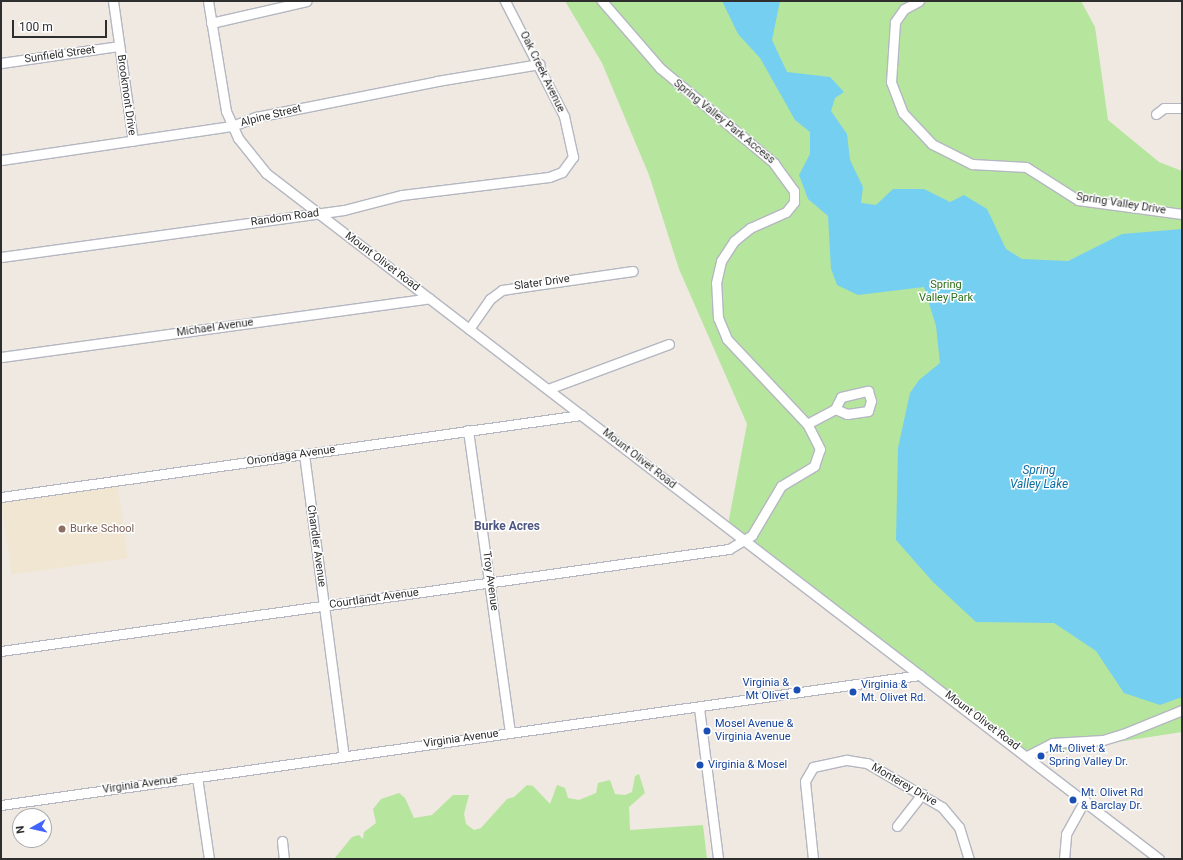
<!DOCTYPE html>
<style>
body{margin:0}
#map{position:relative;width:1183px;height:860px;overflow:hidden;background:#efe9e1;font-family:Roboto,sans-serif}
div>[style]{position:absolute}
.education>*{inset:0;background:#f0e6d1;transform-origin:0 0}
.green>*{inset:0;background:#b6e59e}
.water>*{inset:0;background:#75cff0}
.roads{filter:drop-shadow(1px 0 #b4b7c1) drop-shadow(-1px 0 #b4b7c1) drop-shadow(0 1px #b4b7c1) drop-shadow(0 -1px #b4b7c1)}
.minor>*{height:9px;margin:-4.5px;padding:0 4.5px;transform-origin:4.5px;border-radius:4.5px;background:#fff}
.dots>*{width:11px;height:11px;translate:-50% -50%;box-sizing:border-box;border:2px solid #fff;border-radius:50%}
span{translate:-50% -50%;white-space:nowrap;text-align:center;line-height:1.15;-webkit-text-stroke:3px #fff;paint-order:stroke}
.street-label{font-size:11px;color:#2e2e2e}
.park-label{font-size:11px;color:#2c6e1b}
.education-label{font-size:11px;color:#785e54}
.left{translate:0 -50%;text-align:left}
.transit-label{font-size:11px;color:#164399}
.right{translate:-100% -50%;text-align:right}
.water-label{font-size:12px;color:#0d6fa3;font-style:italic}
.neighbourhood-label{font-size:12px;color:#4d5680;font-weight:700}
.frame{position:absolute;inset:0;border:2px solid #2e2e2e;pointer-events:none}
.north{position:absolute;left:12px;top:808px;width:40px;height:40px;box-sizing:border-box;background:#fff;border:1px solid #ababab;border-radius:50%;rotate:262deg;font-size:11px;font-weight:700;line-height:16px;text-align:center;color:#2e2e2e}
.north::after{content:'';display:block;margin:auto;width:14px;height:18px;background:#4264fb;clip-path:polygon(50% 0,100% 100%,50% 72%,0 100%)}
.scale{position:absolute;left:12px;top:20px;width:95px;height:18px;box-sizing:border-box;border:2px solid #2e2e2e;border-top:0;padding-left:5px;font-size:12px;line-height:14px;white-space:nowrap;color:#2e2e2e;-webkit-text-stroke:3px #fff;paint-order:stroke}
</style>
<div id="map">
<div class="education">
<div style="left:117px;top:483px;width:76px;height:117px;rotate:82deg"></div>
</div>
<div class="green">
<div style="clip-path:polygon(565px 1px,1081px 1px,1095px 27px,1108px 120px,1159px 162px,1182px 171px,1182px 732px,1027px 756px,727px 530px,747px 424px,679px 269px,649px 175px,602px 63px)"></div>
<div style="clip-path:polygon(639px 774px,645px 793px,629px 807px,630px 830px,703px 825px,707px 859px,334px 859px,352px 837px,359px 835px,363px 839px,364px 832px,376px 823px,373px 809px,381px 799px,399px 793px,405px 798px,414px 818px,432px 815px,453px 795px,469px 795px,464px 814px,466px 824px,474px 830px,481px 828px,507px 799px,514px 797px,527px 785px,533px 786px,550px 804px,557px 785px,565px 788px,568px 798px,579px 800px,596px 793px,598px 783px,610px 780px,615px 794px,625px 795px,632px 792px,635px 776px)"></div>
</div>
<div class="water">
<div style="clip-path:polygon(722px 1px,780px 1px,772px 40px,787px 72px,830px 77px,844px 92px,835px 98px,831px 111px,847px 134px,850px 160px,863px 187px,861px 203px,876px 205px,893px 189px,924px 189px,950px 202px,964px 195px,987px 209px,1006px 249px,1022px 259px,1068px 261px,1122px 234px,1182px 229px,1182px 697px,1160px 705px,1124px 693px,1096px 651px,1054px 623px,976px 622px,933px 582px,896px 540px,898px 448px,910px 393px,919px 380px,940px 363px,936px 326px,924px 287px,858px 295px,837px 285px,831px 269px,828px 216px,808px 199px,799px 175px,810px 154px,810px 132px,795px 120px,760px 58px,738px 34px)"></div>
</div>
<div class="roads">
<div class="minor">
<div style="left:113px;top:1px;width:141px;rotate:81.9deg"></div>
<div style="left:208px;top:1px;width:111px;rotate:80.7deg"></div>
<div style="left:226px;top:111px;width:30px;rotate:66deg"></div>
<div style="left:238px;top:138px;width:45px;rotate:51.3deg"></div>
<div style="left:266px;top:173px;width:1126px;rotate:37.53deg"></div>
<div style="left:919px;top:1px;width:17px;rotate:152deg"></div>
<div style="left:904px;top:9px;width:16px;rotate:125deg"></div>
<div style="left:895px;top:22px;width:60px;rotate:93.8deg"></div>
<div style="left:891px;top:82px;width:33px;rotate:69deg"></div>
<div style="left:903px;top:113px;width:42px;rotate:46.9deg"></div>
<div style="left:932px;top:144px;width:45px;rotate:26.6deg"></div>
<div style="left:972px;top:164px;width:54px;rotate:3.2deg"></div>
<div style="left:1026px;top:167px;width:62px;rotate:32.4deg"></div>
<div style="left:1078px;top:200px;width:105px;rotate:7.7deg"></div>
<div style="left:211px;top:23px;width:98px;rotate:-12.9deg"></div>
<div style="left:1px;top:63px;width:119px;rotate:-8.2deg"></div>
<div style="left:1156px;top:114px;width:10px;rotate:-37deg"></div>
<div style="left:1164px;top:108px;width:18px"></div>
<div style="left:1px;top:160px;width:233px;rotate:-8.4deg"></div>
<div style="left:232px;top:126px;width:26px;rotate:-21deg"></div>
<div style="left:256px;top:117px;width:185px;rotate:-11.2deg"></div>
<div style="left:437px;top:81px;width:104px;rotate:-9.4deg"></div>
<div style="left:1px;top:257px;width:346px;rotate:-7.8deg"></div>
<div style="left:344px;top:210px;width:60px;rotate:-14.5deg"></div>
<div style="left:402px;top:195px;width:148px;rotate:-7deg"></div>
<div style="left:549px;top:177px;width:14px;rotate:-21deg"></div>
<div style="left:562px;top:172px;width:19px;rotate:-54deg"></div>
<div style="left:573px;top:157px;width:42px;rotate:-102.4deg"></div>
<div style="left:564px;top:116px;width:129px;rotate:-117.2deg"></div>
<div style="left:469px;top:329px;width:37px;rotate:-55deg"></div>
<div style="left:490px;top:299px;width:15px;rotate:-37deg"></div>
<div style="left:502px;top:290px;width:132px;rotate:-8.3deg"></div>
<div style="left:1px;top:357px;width:432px;rotate:-7.8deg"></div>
<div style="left:548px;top:389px;width:129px;rotate:-20.4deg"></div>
<div style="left:807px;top:424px;width:32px;rotate:-28deg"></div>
<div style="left:835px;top:409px;width:13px;rotate:-63deg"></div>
<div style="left:841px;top:397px;width:28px;rotate:-13deg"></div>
<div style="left:868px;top:391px;width:10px;rotate:73deg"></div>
<div style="left:871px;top:401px;width:10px;rotate:107deg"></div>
<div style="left:868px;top:411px;width:21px;rotate:172deg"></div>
<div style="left:847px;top:414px;width:13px;rotate:-157deg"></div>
<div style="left:468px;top:430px;width:305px;rotate:82.1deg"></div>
<div style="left:304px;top:454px;width:305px;rotate:82.5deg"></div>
<div style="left:1px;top:497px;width:586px;rotate:-8.05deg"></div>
<div style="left:1px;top:651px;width:735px;rotate:-7.98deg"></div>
<div style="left:729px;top:549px;width:27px;rotate:-31deg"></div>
<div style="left:752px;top:535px;width:57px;rotate:-59.4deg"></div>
<div style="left:781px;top:486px;width:39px;rotate:-31deg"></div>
<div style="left:814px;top:466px;width:18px;rotate:-71deg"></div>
<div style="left:820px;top:449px;width:28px;rotate:-117deg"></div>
<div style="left:807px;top:424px;width:117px;rotate:-133.3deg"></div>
<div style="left:727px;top:339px;width:23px;rotate:-113deg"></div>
<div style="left:718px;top:318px;width:35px;rotate:-93deg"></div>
<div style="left:716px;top:283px;width:23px;rotate:-77deg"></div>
<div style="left:721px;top:261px;width:24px;rotate:-57deg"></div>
<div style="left:734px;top:241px;width:21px;rotate:-39deg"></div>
<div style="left:750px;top:228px;width:39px;rotate:-24deg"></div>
<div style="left:786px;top:212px;width:13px;rotate:-51deg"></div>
<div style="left:794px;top:202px;width:11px;rotate:-90deg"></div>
<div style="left:794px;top:191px;width:34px;rotate:-126deg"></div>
<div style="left:774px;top:163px;width:148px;rotate:-140.2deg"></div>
<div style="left:660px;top:68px;width:89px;rotate:-130.9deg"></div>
<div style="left:699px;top:708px;width:152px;rotate:82.8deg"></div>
<div style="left:1027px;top:756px;width:28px;rotate:-27deg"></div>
<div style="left:1052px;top:743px;width:51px;rotate:-3.4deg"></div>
<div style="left:1103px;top:740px;width:21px;rotate:-17deg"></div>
<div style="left:1123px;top:734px;width:64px;rotate:-22.1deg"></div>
<div style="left:197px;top:777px;width:83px;rotate:81.7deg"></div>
<div style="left:1px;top:805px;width:928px;rotate:-8.05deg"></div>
<div style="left:897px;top:826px;width:41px;rotate:-52deg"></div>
<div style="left:282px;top:841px;width:18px;rotate:84deg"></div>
<div style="left:813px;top:859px;width:78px;rotate:-95.9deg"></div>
<div style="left:805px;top:781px;width:16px;rotate:-60deg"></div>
<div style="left:813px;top:767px;width:35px;rotate:-12deg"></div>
<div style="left:847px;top:760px;width:20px;rotate:9deg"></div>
<div style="left:867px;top:763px;width:87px;rotate:30.4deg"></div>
<div style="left:942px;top:807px;width:26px;rotate:50deg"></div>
<div style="left:959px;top:827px;width:34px;rotate:73deg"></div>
<div style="left:1064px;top:859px;width:25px;rotate:-85deg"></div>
<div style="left:1066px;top:834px;width:39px;rotate:-61deg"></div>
</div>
</div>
<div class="dots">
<div style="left:62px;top:529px;background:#8d6e63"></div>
<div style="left:797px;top:690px;background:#1a4fb4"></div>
<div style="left:853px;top:692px;background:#1a4fb4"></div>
<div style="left:707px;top:731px;background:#1a4fb4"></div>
<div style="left:1041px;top:756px;background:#1a4fb4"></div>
<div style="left:700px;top:765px;background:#1a4fb4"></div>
<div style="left:1073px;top:800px;background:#1a4fb4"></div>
</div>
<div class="street-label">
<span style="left:60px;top:55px;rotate:-8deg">Sunfield Street</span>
<span style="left:542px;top:72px;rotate:64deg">Oak Creek Avenue</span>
<span style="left:126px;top:95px;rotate:82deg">Brookmont Drive</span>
<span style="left:271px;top:116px;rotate:-14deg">Alpine Street</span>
<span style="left:724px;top:122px;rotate:39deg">Spring Valley Park Access</span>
<span style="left:1121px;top:204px;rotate:9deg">Spring Valley Drive</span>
<span style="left:285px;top:218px;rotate:-8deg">Random Road</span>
<span style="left:382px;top:262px;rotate:37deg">Mount Olivet Road</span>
<span style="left:542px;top:283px;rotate:-8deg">Slater Drive</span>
<span style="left:215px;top:328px;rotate:-8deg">Michael Avenue</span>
<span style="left:291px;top:456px;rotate:-8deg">Onondaga Avenue</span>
<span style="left:639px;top:459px;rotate:38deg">Mount Olivet Road</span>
<span style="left:316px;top:546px;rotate:82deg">Chandler Avenue</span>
<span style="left:490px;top:581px;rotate:82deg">Troy Avenue</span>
<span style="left:374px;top:599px;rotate:-8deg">Courtlandt Avenue</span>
<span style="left:982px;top:721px;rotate:37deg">Mount Olivet Road</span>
<span style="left:461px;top:739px;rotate:-8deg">Virginia Avenue</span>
<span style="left:140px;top:785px;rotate:-8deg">Virginia Avenue</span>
<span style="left:904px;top:785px;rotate:30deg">Monterey Drive</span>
</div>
<div class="park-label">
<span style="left:946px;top:292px">Spring<br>Valley Park</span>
</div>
<div class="education-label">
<span class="left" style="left:70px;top:529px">Burke School</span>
</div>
<div class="transit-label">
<span class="right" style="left:789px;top:690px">Virginia &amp;<br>Mt Olivet</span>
<span class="left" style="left:861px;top:692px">Virginia &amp;<br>Mt. Olivet Rd.</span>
<span class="left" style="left:715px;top:731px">Mosel Avenue &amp;<br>Virginia Avenue</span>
<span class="left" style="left:1049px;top:756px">Mt. Olivet &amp;<br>Spring Valley Dr.</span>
<span class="left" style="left:708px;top:765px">Virginia &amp; Mosel</span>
<span class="left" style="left:1081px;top:800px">Mt. Olivet Rd<br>&amp; Barclay Dr.</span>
</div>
<div class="water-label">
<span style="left:1039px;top:478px">Spring<br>Valley Lake</span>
</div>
<div class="neighbourhood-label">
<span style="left:507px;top:527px">Burke Acres</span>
</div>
<div class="frame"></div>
<div class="north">N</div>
<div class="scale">100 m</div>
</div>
